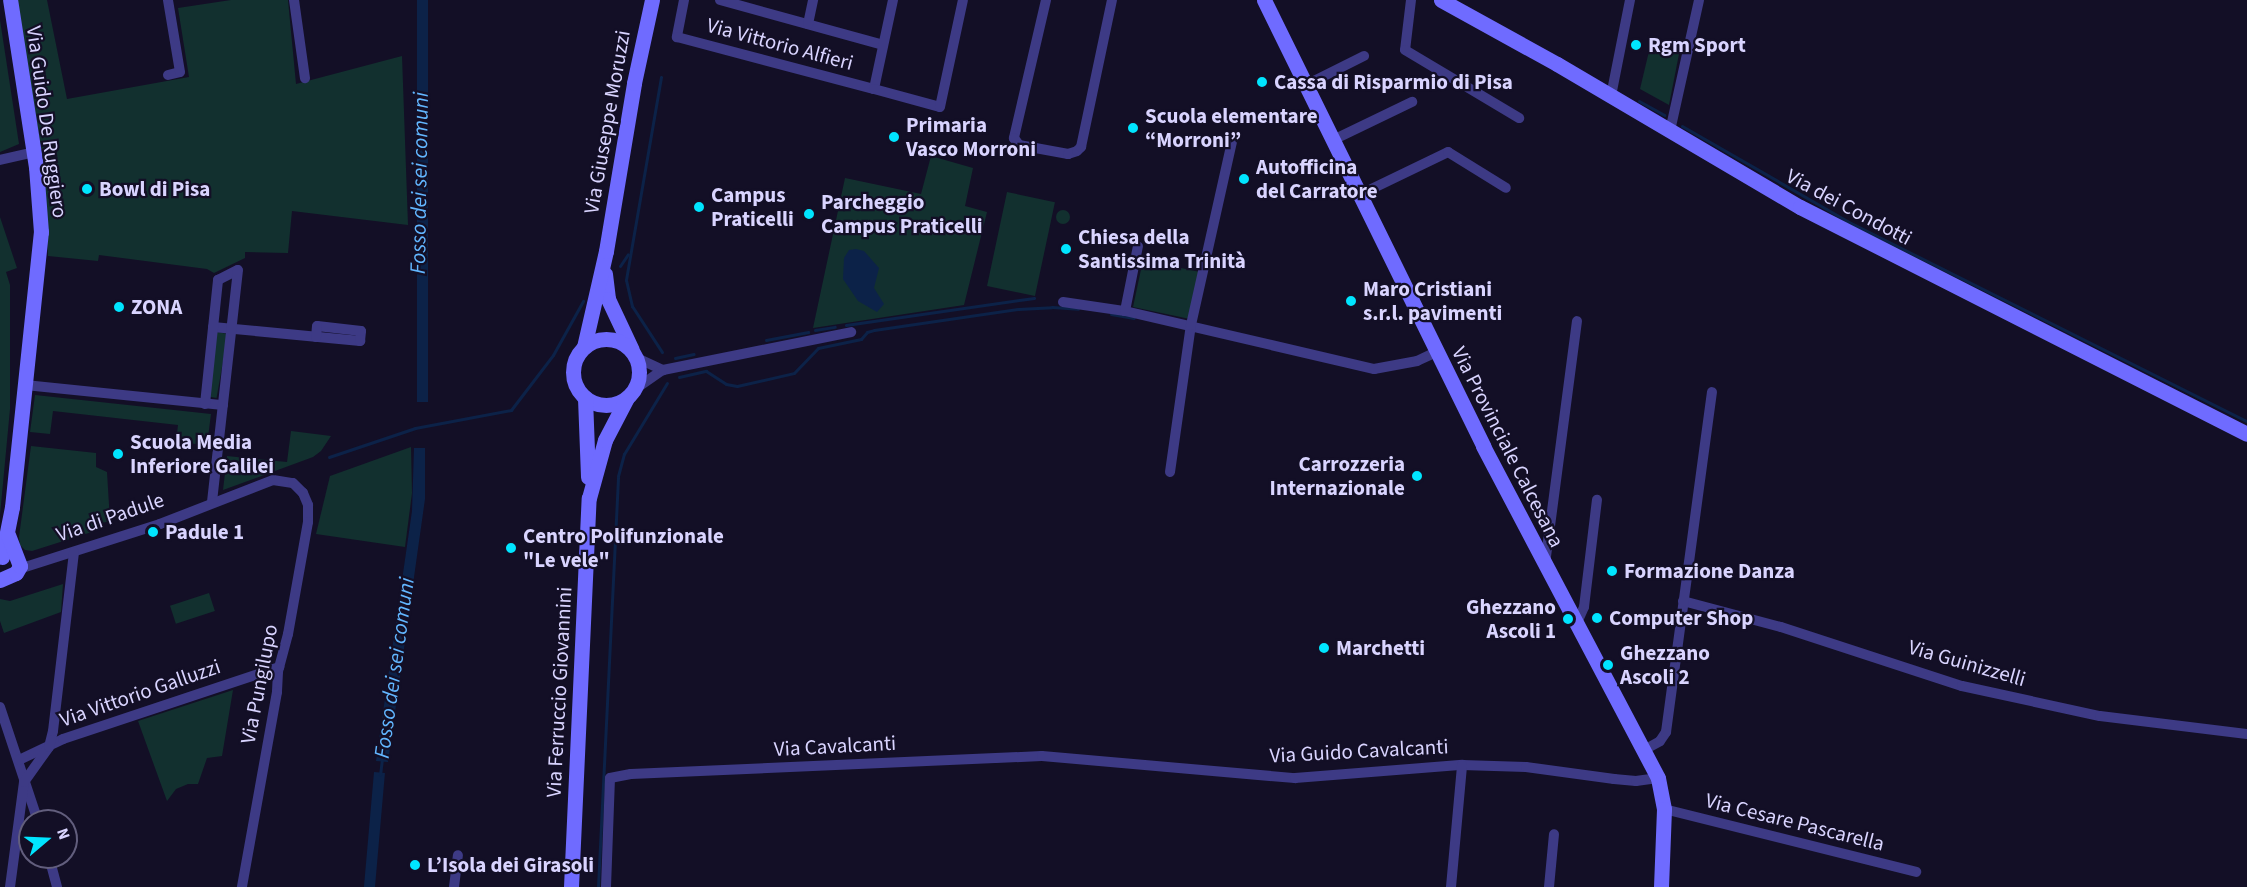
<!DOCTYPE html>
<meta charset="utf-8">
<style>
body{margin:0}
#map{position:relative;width:2247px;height:887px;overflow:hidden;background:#130f26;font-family:"Source Sans 3",sans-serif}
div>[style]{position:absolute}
.green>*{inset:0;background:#12302f;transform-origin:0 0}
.round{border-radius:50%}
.water>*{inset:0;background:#0c2248;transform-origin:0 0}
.stream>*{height:3px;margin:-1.5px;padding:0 1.5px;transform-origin:1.5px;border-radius:1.5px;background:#0c2248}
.street>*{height:10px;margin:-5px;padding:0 5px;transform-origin:5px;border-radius:5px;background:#3d3a85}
.secondary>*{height:15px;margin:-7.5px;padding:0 7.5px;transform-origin:7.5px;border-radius:7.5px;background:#6f6bff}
.secondary>.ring{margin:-7.5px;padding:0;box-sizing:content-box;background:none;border:15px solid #6f6bff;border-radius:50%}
.dots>*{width:16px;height:16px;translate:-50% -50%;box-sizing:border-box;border:3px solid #130f26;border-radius:50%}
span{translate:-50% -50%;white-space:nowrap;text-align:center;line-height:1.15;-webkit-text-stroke:4.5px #130f26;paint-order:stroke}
.street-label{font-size:21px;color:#d9d4ff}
.poi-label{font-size:21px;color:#d9d4ff;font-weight:700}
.left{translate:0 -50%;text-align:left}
.right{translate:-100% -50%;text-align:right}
.water-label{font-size:22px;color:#62b6ff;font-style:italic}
.north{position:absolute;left:18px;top:809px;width:60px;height:60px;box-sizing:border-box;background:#130f26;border:2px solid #625e7d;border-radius:50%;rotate:71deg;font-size:16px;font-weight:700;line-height:24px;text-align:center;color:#d9d4ff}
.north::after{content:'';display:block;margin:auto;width:21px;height:27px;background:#00e5ff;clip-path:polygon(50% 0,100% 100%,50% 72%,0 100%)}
</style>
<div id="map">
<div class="green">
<div style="clip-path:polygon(17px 0,47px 0,67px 99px,189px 77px,178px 8px,231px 0,288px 0,296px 84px,402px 56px,408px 225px,292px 211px,288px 253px,245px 252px,245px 258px,214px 273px,207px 269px,99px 255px,98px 261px,48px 256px,44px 166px)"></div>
<div style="clip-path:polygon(0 20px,19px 144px,0 152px)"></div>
<div style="clip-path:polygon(1650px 47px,1679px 54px,1669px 105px,1640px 89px)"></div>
<div style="clip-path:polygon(931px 156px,973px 168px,965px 206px,987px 212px,964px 305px,813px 328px,845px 178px,921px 194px)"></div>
<div style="left:1007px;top:192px;width:49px;height:96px;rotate:12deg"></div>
<div class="round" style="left:1056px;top:210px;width:14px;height:14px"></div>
<div style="clip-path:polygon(0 217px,17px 268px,6px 272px,10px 285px,10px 409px,0 515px)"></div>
<div style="left:1143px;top:260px;width:57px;height:48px;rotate:12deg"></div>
<div style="left:217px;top:332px;width:11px;height:65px;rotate:10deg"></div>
<div style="clip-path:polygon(35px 395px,211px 414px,207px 445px,176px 442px,178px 425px,53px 411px,50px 434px,30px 432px)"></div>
<div style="clip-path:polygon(291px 431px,331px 436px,321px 451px,313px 457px,223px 490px,227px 456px,287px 462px)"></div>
<div style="clip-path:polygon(31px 446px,96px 453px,96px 467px,107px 472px,110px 521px,102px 523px,95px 531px,32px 551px,25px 550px,20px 545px,19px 537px)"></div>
<div style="clip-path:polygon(411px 447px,412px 493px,405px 547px,316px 534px,330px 476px)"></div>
<div style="clip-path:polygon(63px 584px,61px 612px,4px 633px,0 621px,0 599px,10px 601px)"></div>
<div style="left:209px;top:593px;width:19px;height:41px;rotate:72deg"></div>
<div style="clip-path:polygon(233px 690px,222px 756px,207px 758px,198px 784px,188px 784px,176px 789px,167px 801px,138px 721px)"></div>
</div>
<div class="water">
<div style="left:417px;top:0;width:11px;height:402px"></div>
<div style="clip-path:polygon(856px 249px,864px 251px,879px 268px,874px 288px,884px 304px,877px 312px,858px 301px,843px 279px,844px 258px,849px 250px)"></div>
<div style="clip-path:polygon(414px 448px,425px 448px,425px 499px,388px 762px,376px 761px,412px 511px)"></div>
<div style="left:374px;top:772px;width:11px;height:116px;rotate:5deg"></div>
</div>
<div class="stream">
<div style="left:661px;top:77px;width:206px;rotate:99.8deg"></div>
<div style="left:626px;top:280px;width:27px;rotate:77deg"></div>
<div style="left:632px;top:306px;width:55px;rotate:56.9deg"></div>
<div style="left:1639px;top:101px;width:29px;rotate:29deg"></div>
<div style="left:1682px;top:126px;width:190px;rotate:29.9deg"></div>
<div style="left:1847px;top:221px;width:447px;rotate:26.6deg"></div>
<div style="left:620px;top:266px;width:14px;rotate:-56deg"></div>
<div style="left:1111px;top:314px;width:23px;rotate:10deg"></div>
<div style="left:846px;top:325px;width:190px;rotate:-8.2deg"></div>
<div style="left:815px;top:330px;width:20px;rotate:-9deg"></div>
<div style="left:766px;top:340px;width:43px;rotate:-10.8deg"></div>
<div style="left:675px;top:358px;width:19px;rotate:-12deg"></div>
<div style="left:679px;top:377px;width:28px;rotate:-13deg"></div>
<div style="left:706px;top:371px;width:24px;rotate:33deg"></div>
<div style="left:726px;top:384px;width:11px;rotate:10deg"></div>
<div style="left:737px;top:386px;width:58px;rotate:-12.8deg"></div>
<div style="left:794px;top:373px;width:35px;rotate:-46deg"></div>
<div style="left:818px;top:348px;width:44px;rotate:-11.8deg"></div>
<div style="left:861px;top:339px;width:9px;rotate:-49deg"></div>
<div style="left:867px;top:332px;width:7px;rotate:-16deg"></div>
<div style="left:874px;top:330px;width:146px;rotate:-8.3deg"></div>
<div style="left:1018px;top:309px;width:34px;rotate:-3deg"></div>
<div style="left:1052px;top:307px;width:26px;rotate:4deg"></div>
<div style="left:329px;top:457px;width:91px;rotate:-18.6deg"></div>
<div style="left:415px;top:428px;width:98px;rotate:-10.6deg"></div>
<div style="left:511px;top:410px;width:69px;rotate:-52.6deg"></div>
<div style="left:553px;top:355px;width:62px;rotate:-60.9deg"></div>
<div style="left:380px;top:775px;width:17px;rotate:-83deg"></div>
<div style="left:598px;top:887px;width:411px;rotate:-87.2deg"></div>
<div style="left:618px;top:476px;width:23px;rotate:-75deg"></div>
<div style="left:624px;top:454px;width:83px;rotate:-58.8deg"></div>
</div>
<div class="street">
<div style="left:294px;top:0;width:79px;rotate:82deg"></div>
<div style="left:684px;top:0;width:38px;rotate:101deg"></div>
<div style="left:677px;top:37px;width:204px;rotate:14.8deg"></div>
<div style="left:720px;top:0;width:169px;rotate:15.4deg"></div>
<div style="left:893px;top:0;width:91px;rotate:102.1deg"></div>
<div style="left:874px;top:89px;width:68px;rotate:15.3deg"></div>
<div style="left:940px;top:107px;width:109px;rotate:-77.9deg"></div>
<div style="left:1046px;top:0;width:142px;rotate:103.1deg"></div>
<div style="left:1014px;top:138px;width:9px;rotate:54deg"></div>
<div style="left:1019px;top:145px;width:50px;rotate:10.4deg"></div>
<div style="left:1068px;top:154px;width:9px;rotate:-18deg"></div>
<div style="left:1077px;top:151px;width:6px;rotate:-45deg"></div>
<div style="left:1081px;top:147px;width:150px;rotate:-78.1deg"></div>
<div style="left:1411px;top:0;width:50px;rotate:96.8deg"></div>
<div style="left:1405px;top:50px;width:133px;rotate:30.8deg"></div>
<div style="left:808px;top:24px;width:25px;rotate:-78deg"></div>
<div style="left:168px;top:75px;width:12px;rotate:-14deg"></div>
<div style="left:180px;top:72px;width:73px;rotate:-99.5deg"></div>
<div style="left:1306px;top:85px;width:65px;rotate:-26.6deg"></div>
<div style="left:1611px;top:96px;width:98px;rotate:-78.8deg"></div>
<div style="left:1670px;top:131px;width:134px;rotate:-77.5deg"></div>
<div style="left:1333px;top:140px;width:88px;rotate:-25.7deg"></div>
<div style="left:0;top:160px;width:35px;rotate:-13deg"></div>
<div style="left:1359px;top:195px;width:99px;rotate:-25.8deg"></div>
<div style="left:1448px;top:152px;width:68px;rotate:31.8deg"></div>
<div style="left:1063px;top:302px;width:63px;rotate:8.3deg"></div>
<div style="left:1125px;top:311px;width:256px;rotate:13.1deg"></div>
<div style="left:1374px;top:369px;width:44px;rotate:-10.5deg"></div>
<div style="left:1417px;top:361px;width:21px;rotate:-25deg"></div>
<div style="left:1125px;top:311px;width:66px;rotate:-78.7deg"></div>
<div style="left:213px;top:327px;width:148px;rotate:5.4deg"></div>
<div style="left:360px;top:341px;width:10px;rotate:-84deg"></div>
<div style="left:361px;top:331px;width:44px;rotate:-173.5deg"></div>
<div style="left:317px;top:326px;width:11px;rotate:95deg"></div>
<div style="left:637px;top:358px;width:29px;rotate:25deg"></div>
<div style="left:25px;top:385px;width:199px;rotate:5.8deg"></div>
<div style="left:634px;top:390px;width:35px;rotate:-35deg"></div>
<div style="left:663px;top:370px;width:192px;rotate:-11.4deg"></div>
<div style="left:205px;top:404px;width:125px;rotate:-84deg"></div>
<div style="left:218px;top:280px;width:22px;rotate:-27deg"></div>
<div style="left:238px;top:270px;width:233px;rotate:96.4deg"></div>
<div style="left:1170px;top:472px;width:148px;rotate:-81.9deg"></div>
<div style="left:1191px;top:325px;width:189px;rotate:-77.4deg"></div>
<div style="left:1545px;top:564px;width:245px;rotate:-82.5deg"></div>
<div style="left:19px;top:569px;width:148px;rotate:-17.7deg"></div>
<div style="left:160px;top:524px;width:121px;rotate:-21.3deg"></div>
<div style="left:273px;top:480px;width:20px;rotate:9deg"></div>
<div style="left:293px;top:483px;width:14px;rotate:45deg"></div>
<div style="left:303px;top:493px;width:13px;rotate:67deg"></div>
<div style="left:308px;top:505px;width:17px;rotate:90deg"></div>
<div style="left:308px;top:522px;width:114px;rotate:100.1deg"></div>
<div style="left:288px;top:634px;width:39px;rotate:105deg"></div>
<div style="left:278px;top:672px;width:20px;rotate:93deg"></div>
<div style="left:277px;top:692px;width:198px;rotate:100.2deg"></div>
<div style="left:1683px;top:601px;width:101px;rotate:14.9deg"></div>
<div style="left:1781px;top:627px;width:190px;rotate:18.1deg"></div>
<div style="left:1962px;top:686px;width:141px;rotate:12.3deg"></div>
<div style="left:2100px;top:716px;width:148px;rotate:7deg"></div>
<div style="left:1576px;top:625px;width:20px;rotate:-66deg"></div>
<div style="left:1584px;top:607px;width:108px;rotate:-83.1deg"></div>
<div style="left:0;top:707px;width:120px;rotate:71.6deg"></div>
<div style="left:1644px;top:750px;width:18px;rotate:-29deg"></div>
<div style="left:1660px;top:741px;width:11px;rotate:-56deg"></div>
<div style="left:1666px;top:732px;width:343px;rotate:-82.3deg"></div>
<div style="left:19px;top:760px;width:49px;rotate:-25.5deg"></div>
<div style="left:63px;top:739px;width:228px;rotate:-18.4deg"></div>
<div style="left:1664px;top:809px;width:260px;rotate:14deg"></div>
<div style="left:49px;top:857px;width:31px;rotate:75deg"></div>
<div style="left:10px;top:887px;width:106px;rotate:-82.4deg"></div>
<div style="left:24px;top:782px;width:43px;rotate:-54.5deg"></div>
<div style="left:49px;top:747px;width:16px;rotate:-76deg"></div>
<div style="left:53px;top:731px;width:180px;rotate:-83.3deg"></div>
<div style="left:454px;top:887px;width:32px;rotate:-83deg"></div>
<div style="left:606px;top:887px;width:109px;rotate:-87.9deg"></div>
<div style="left:610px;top:778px;width:21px;rotate:-11deg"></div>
<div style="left:631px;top:774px;width:411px;rotate:-2.5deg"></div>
<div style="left:1042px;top:756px;width:254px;rotate:5deg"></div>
<div style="left:1295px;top:778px;width:168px;rotate:-4.5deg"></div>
<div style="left:1462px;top:765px;width:64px;rotate:1.8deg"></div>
<div style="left:1526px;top:767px;width:89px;rotate:7.8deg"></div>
<div style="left:1614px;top:779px;width:22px;rotate:5deg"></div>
<div style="left:1636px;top:781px;width:22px;rotate:-8deg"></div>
<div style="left:1451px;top:887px;width:122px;rotate:-84.8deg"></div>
<div style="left:1549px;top:887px;width:53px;rotate:-84.6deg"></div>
</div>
<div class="secondary">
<div style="left:1264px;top:0;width:497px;rotate:63.8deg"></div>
<div style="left:1483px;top:446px;width:375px;rotate:62.2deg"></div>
<div style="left:1658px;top:778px;width:32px;rotate:79deg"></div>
<div style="left:1664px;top:809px;width:78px;rotate:92.2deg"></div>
<div style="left:1441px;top:0;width:132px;rotate:28.9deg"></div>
<div style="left:1557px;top:64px;width:282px;rotate:30.5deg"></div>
<div style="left:1800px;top:207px;width:501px;rotate:26.92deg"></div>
<div style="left:605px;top:274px;width:25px;rotate:83deg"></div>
<div style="left:608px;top:299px;width:56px;rotate:64.8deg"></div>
<div class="ring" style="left:573px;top:339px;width:51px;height:51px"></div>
<div style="left:584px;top:347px;width:98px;rotate:-77.1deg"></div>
<div style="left:606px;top:251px;width:170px;rotate:-80.5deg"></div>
<div style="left:634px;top:83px;width:85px;rotate:-77.8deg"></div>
<div style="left:585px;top:398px;width:79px;rotate:87.8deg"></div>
<div style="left:2px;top:557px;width:51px;rotate:-78.7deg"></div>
<div style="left:12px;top:507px;width:277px;rotate:-84deg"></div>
<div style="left:41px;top:232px;width:65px;rotate:-94.4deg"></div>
<div style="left:36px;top:167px;width:169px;rotate:-98.8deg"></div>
<div style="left:0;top:580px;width:17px;rotate:-24deg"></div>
<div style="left:16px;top:573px;width:8px;rotate:-60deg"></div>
<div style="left:20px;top:566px;width:33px;rotate:-111deg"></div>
<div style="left:571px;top:887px;width:389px;rotate:-87.4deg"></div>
<div style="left:589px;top:498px;width:60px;rotate:-74.6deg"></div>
<div style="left:605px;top:440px;width:47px;rotate:-62.4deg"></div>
</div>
<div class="dots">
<div style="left:1636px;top:45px;background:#00e5ff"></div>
<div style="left:1262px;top:82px;background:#00e5ff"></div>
<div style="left:1133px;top:128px;background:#00e5ff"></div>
<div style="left:894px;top:137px;background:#00e5ff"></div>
<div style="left:1244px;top:179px;background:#00e5ff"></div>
<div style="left:87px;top:189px;background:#00e5ff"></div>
<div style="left:699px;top:207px;background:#00e5ff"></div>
<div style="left:809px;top:214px;background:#00e5ff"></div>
<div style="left:1066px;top:249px;background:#00e5ff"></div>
<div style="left:1351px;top:301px;background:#00e5ff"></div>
<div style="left:119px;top:307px;background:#00e5ff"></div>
<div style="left:118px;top:454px;background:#00e5ff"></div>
<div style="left:1417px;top:476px;background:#00e5ff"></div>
<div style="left:153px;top:532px;background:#00e5ff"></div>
<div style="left:511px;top:548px;background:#00e5ff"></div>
<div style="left:1612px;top:571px;background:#00e5ff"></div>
<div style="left:1597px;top:618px;background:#00e5ff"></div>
<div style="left:1568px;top:619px;background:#00e5ff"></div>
<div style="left:1324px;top:648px;background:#00e5ff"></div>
<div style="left:1608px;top:665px;background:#00e5ff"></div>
<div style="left:415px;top:865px;background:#00e5ff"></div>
</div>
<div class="street-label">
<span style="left:780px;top:44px;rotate:15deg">Via Vittorio Alfieri</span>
<span style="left:47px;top:122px;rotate:82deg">Via Guido De Ruggiero</span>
<span style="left:607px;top:122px;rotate:-80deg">Via Giuseppe Moruzzi</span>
<span style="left:1849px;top:207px;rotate:28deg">Via dei Condotti</span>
<span style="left:1508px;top:447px;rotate:63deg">Via Provinciale Calcesana</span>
<span style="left:110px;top:517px;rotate:-19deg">Via di Padule</span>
<span style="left:1967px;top:663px;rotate:16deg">Via Guinizzelli</span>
<span style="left:259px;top:684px;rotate:-79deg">Via Pungilupo</span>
<span style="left:559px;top:692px;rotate:-87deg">Via Ferruccio Giovannini</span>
<span style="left:140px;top:693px;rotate:-19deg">Via Vittorio Galluzzi</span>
<span style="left:835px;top:746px;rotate:-3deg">Via Cavalcanti</span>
<span style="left:1359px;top:751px;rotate:-3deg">Via Guido Cavalcanti</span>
<span style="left:1795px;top:822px;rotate:14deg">Via Cesare Pascarella</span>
</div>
<div class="poi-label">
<span class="left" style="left:1648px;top:45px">Rgm Sport</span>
<span class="left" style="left:1274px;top:82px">Cassa di Risparmio di Pisa</span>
<span class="left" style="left:1145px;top:128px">Scuola elementare<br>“Morroni”</span>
<span class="left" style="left:906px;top:137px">Primaria<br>Vasco Morroni</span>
<span class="left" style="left:1256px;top:179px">Autofficina<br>del Carratore</span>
<span class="left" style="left:99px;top:189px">Bowl di Pisa</span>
<span class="left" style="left:711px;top:207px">Campus<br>Praticelli</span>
<span class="left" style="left:821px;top:214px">Parcheggio<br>Campus Praticelli</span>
<span class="left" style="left:1078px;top:249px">Chiesa della<br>Santissima Trinità</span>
<span class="left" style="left:1363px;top:301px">Maro Cristiani<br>s.r.l. pavimenti</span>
<span class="left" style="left:131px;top:307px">ZONA</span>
<span class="left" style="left:130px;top:454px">Scuola Media<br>Inferiore Galilei</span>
<span class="right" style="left:1405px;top:476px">Carrozzeria<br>Internazionale</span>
<span class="left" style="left:165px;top:532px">Padule 1</span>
<span class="left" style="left:523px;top:548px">Centro Polifunzionale<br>"Le vele"</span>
<span class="left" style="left:1624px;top:571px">Formazione Danza</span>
<span class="right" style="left:1556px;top:619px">Ghezzano<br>Ascoli 1</span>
<span class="left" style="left:1609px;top:618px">Computer Shop</span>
<span class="left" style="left:1336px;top:648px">Marchetti</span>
<span class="left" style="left:1620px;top:665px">Ghezzano<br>Ascoli 2</span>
<span class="left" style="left:427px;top:865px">L’Isola dei Girasoli</span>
</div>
<div class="water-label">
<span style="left:420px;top:183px;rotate:-89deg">Fosso dei sei comuni</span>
<span style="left:395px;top:668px;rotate:-82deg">Fosso dei sei comuni</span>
</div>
<div class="north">N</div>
</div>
